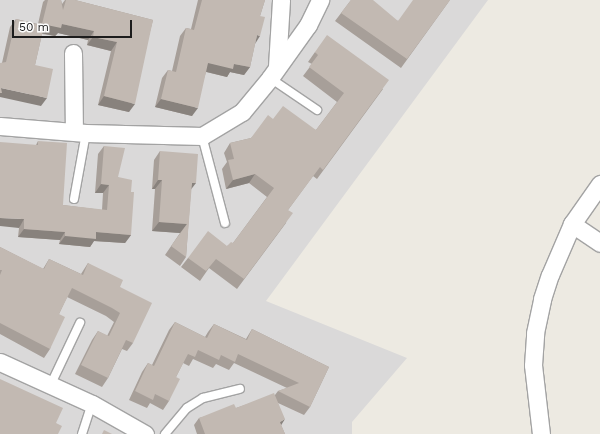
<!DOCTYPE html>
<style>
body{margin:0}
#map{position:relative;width:600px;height:434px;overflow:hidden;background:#edeae2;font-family:"Work Sans",sans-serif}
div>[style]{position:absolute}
.residential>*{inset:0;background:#dad9d9}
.roads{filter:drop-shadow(1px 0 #a3a3a3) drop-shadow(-1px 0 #a3a3a3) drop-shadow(0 1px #a3a3a3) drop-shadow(0 -1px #a3a3a3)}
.lane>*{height:8px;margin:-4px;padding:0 4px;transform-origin:4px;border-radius:4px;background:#fff}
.street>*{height:17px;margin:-8.5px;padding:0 8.5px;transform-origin:8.5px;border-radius:8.5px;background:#fff}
.wall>*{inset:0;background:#a79f99}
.shaded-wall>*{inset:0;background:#88827d}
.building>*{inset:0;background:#c2b9b2}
span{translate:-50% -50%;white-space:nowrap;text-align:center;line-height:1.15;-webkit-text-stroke:4px #fff;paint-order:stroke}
.scale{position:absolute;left:12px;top:20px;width:120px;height:18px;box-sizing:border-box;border:2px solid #1c1c1c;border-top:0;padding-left:5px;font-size:12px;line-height:14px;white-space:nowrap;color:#1c1c1c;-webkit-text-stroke:3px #fff;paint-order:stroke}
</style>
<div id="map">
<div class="residential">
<div style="clip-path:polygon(0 0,488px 0,266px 301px,407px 358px,352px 422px,352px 434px,0 434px)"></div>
</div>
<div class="roads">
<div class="lane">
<div style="left:270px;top:78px;width:57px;rotate:34.2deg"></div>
<div style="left:202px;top:136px;width:90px;rotate:75.2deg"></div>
<div style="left:74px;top:199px;width:67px;rotate:-79.7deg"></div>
<div style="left:51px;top:384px;width:68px;rotate:-64.6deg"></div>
<div style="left:82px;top:434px;width:32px;rotate:-72deg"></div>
<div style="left:165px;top:434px;width:34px;rotate:-50deg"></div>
<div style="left:187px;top:408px;width:19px;rotate:-32deg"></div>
<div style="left:203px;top:398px;width:38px;rotate:-14deg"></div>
</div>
<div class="street">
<div style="left:73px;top:53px;width:77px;rotate:89.3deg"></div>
<div style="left:277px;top:66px;width:66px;rotate:-86.5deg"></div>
<div style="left:0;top:126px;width:86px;rotate:4.7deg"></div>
<div style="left:86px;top:133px;width:116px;rotate:1.5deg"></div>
<div style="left:202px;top:136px;width:47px;rotate:-31deg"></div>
<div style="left:242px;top:112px;width:44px;rotate:-50.5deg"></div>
<div style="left:270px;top:78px;width:65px;rotate:-54.4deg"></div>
<div style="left:308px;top:25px;width:28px;rotate:-64deg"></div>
<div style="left:572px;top:224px;width:34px;rotate:34deg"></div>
<div style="left:0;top:362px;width:101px;rotate:24.5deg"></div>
<div style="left:92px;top:404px;width:61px;rotate:29.5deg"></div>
<div style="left:541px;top:434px;width:69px;rotate:-96.6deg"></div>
<div style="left:533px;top:365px;width:32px;rotate:-86deg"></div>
<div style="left:535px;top:333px;width:35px;rotate:-78deg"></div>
<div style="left:542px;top:299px;width:25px;rotate:-72deg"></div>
<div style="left:550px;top:275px;width:56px;rotate:-66.7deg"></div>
<div style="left:572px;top:224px;width:49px;rotate:-55deg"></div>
</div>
</div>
<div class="wall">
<div style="clip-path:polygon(45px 0,61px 0,62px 4px,65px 0,75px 0,153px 20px,129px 112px,98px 105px,111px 51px,87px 45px,88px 40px,58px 33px,55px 36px,42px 34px,35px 65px,41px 106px,2px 63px,10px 27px,16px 19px,38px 24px,43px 2px)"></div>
<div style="clip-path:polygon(198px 0,265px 0,260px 16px,255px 44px,250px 67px,244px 75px,230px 72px,227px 77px,206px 72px,192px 116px,155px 107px,162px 78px,168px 70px,172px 71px,180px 36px,186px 28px,191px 29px)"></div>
<div style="clip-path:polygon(351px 0,398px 21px,450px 0,401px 68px,335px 21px)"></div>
<div style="clip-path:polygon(315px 52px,383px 89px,317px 179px,313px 176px,288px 210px,286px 223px,237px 289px,209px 268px,200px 281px,181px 267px,188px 258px,227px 246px,233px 243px,267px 197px,249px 183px,226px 189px,222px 169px,227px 162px,224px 153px,230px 143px,251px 138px,273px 119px,316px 130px,337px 102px,303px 76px,312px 64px,308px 62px)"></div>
<div style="clip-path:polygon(38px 141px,63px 205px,102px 210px,103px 193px,95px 193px,98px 154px,104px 146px,118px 177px,131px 192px,131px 235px,125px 243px,94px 241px,90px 247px,59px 244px,60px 240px,18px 237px,19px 228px,36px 145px)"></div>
<div style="clip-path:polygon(160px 151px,191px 189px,186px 257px,180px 266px,165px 255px,180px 233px,152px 231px,155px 189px,152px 189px,154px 160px)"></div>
<div style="clip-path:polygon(0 247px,43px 269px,49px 259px,81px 274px,88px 263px,120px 287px,133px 343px,127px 351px,122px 349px,108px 378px,102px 387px,75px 374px,92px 340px,98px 331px,107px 336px,114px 322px,106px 316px,67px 297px,59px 314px,50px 349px,44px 358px,0 334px)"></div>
<div style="clip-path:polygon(175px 322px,205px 337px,208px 332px,214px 324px,246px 339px,252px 329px,329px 367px,310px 407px,304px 415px,278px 403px,281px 425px,285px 434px,197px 434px,194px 425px,199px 418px,236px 408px,275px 395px,278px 391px,287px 388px,234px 363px,229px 370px,216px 364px,213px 368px,193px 359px,189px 366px,183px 363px,176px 377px,169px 401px,163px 410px,150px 403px,147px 408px,129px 400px,142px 372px,148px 363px,152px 365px,169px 330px)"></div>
</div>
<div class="shaded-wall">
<div style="clip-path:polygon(42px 24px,62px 24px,94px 31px,88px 40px,58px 33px,55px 36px,36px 32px)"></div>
<div style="clip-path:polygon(257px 35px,260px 36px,255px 44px)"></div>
<div style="clip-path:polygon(93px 37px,117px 42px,111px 51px,87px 45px)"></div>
<div style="clip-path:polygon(208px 63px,234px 64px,250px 67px,244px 75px,230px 72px,227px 77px,203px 71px)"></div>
<div style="clip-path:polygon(1px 88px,47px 98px,41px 106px,0 97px,0 90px)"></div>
<div style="clip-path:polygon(104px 96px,135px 104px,129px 112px,98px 105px)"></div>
<div style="clip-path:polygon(161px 99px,198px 108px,192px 116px,155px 107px)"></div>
<div style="clip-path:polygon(255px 174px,249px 183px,226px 189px,233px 180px)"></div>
<div style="clip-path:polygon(158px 180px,162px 180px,155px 189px,152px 189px)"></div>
<div style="clip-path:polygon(192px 183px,196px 183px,189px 192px)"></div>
<div style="clip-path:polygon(101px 184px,109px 185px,103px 193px,95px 193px)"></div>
<div style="clip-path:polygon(0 218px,24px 219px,19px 228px,0 226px)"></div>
<div style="clip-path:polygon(159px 222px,187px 224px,180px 233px,152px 231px)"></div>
<div style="clip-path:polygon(24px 229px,65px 232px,60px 240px,18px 237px)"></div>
<div style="clip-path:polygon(96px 232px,131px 235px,125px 243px,94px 241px,90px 247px,59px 244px,65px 236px)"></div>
<div style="clip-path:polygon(285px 419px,280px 427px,280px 422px)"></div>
</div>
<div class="building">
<div style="clip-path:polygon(48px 0,61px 0,63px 10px,66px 0,75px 0,153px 20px,135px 104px,104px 96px,117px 42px,93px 37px,94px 31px,62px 24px,61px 28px,42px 24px)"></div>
<div style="clip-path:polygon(202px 0,265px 0,260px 16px,265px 17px,260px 36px,257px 35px,250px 67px,234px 64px,233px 69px,208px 63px,198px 108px,161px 99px,168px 70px,176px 72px,186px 28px,194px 30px)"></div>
<div style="clip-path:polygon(351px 0,373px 0,398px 21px,413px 0,450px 0,407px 59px,341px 13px)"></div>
<div style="clip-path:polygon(16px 19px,44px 26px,35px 65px,53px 69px,47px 98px,1px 88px,2px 93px,0 93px,0 63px,6px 62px)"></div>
<div style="clip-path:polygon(327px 35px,389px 80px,323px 170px,320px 167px,288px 210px,293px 213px,244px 279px,216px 259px,206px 271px,188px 258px,208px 231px,227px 246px,231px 242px,233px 243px,274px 188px,255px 174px,233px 180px,228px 160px,234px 159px,230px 143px,251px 138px,268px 115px,273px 119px,283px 106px,316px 130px,344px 93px,309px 67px,318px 55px,315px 52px)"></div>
<div style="clip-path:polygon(38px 141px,67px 143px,63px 205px,107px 210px,109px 185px,101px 184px,104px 146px,125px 148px,118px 177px,132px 180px,131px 192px,134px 192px,131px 235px,96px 232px,96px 239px,65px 236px,65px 232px,24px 229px,24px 219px,0 218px,0 142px,38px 145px)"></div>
<div style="clip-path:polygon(160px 151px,198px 154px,196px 183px,192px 183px,186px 257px,171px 246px,187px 224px,159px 222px,162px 180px,158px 180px)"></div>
<div style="clip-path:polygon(0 247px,44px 269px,49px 259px,83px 275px,88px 263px,123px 280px,120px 287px,152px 303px,133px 343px,126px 340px,108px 378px,81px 365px,98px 331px,109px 336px,120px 313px,112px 308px,72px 288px,59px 314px,65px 317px,50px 349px,0 323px,0 275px,2px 270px,0 270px)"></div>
<div style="clip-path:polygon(175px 322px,207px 338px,214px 324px,247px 340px,252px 329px,329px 367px,310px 407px,278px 391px,299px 383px,238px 354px,235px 362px,221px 355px,219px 360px,198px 350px,195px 357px,188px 354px,176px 377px,180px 379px,169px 401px,155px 394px,153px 400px,135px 391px,148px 363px,154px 366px)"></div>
<div style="clip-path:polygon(0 379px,63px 408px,56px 423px,62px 426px,58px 434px,0 434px)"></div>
<div style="clip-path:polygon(274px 393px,285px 419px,280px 422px,285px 434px,205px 434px,199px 418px,234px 404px,236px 408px)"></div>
<div style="clip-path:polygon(104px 430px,112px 434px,102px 434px)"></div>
</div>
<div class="scale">50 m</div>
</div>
